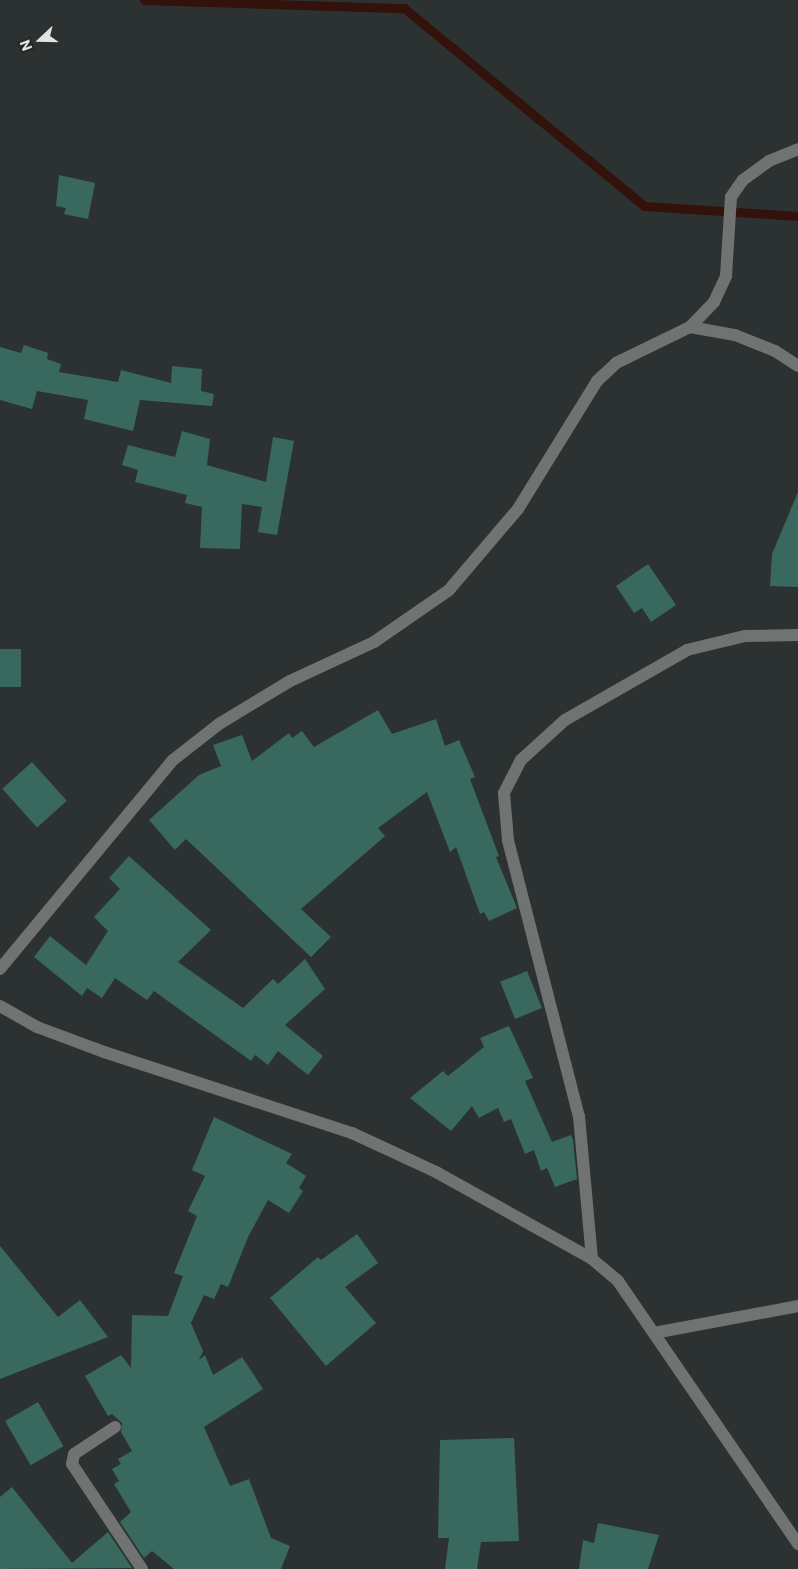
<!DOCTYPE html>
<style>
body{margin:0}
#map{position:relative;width:798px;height:1569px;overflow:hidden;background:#2c3231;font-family:Commissioner,sans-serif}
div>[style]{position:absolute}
.stream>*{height:9px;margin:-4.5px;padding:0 4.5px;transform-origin:4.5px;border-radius:4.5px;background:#32120a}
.building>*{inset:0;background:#39685f;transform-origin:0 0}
.minor>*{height:12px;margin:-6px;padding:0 6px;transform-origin:6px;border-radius:6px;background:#707372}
span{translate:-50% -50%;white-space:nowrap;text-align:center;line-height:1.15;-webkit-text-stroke:4.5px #232827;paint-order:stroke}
.north{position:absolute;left:15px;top:15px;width:50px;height:50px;-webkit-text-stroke:4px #232827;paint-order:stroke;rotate:249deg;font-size:14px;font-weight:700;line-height:20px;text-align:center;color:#e0e4e3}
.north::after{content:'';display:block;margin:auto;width:18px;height:22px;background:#e0e4e3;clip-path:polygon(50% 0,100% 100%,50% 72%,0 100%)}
</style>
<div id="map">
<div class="stream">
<div style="left:144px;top:0;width:260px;rotate:1.8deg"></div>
<div style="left:404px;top:8px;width:311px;rotate:39.5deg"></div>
<div style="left:644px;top:206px;width:154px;rotate:3.7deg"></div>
</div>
<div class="building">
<div style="clip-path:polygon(59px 175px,95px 183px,88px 219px,64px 214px,66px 208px,56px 206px)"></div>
<div style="clip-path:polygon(24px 345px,48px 353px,47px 359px,61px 364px,59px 372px,118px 382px,121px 370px,171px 383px,172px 366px,202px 369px,201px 391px,214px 394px,212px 406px,140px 400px,133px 431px,84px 419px,88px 400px,37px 391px,32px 409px,0 400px,0 347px,21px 353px)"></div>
<div style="clip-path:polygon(182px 431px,210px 439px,207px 465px,266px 482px,273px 437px,294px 441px,277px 535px,258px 532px,262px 507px,242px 504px,240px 549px,200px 548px,202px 507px,185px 503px,187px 495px,135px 482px,138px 470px,122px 465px,128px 445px,175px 457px)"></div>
<div style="clip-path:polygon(798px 492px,798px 587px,770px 586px,772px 554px)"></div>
<div style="clip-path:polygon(648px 564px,676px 605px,651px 622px,642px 608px,634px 613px,616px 586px)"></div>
<div style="left:0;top:649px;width:21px;height:38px"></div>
<div style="clip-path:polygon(378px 710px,392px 734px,436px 719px,445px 746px,459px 740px,475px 777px,470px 779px,499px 856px,496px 857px,517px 908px,489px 921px,484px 912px,480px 914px,456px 847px,450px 852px,427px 792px,378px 828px,385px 836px,301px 909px,331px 937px,311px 957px,186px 839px,175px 850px,149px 820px,199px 775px,221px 766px,213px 745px,242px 735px,252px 761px,289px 733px,292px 738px,302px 731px,314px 747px)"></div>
<div style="left:32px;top:762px;width:52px;height:40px;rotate:48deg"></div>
<div style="clip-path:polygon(129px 856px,211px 930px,178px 962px,243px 1008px,273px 979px,278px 984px,305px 959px,325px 989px,285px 1025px,323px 1056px,308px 1075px,278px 1051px,268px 1065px,255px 1055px,251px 1061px,154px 991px,147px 1000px,115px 978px,102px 998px,87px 988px,82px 996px,34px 957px,50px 936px,86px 965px,108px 931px,94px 917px,120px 889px,109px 878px)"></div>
<div style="left:527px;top:971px;width:40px;height:29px;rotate:68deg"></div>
<div style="clip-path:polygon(509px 1026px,533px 1078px,525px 1081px,552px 1142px,571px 1135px,573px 1140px,577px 1179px,555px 1187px,547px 1168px,541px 1171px,534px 1150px,525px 1154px,511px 1119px,504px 1122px,498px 1108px,479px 1118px,472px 1106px,451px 1131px,410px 1098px,443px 1071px,448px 1076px,484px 1047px,480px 1038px)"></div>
<div style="clip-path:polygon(214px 1117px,292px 1154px,286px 1163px,306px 1176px,299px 1188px,303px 1191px,289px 1213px,268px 1200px,248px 1237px,228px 1287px,221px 1284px,214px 1299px,204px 1295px,191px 1323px,203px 1351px,199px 1360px,205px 1355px,213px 1375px,242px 1357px,263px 1389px,204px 1427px,230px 1486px,249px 1479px,271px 1538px,290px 1546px,281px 1569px,174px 1569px,152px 1551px,144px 1558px,120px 1522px,131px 1512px,114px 1484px,119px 1481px,112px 1469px,121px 1464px,118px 1459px,132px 1451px,121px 1432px,122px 1423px,112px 1414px,108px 1416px,85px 1376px,121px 1355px,131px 1368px,132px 1315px,168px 1316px,183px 1276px,174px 1273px,197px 1216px,188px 1211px,205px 1176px,192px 1170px)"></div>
<div style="clip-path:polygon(357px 1234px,378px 1263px,345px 1287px,376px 1323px,326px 1366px,270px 1298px,318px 1257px,321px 1260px)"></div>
<div style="clip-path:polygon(0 1246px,58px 1317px,80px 1300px,108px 1337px,0 1379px)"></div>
<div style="left:38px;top:1402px;width:51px;height:38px;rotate:60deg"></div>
<div style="clip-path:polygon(514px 1438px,519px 1541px,481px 1542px,477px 1569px,445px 1569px,449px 1538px,438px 1538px,440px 1440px)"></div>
<div style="clip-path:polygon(12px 1487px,72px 1563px,108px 1532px,132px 1568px,0 1569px,0 1497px)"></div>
<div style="clip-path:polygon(598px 1523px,659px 1535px,648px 1569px,579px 1569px,583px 1540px,594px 1543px)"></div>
</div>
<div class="minor">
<div style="left:690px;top:327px;width:46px;rotate:10.1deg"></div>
<div style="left:735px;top:335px;width:43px;rotate:21.8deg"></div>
<div style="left:775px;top:351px;width:27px;rotate:33deg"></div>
<div style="left:0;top:969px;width:271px;rotate:-50.4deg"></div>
<div style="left:173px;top:760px;width:58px;rotate:-38deg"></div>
<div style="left:219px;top:724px;width:83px;rotate:-31.2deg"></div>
<div style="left:290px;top:681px;width:93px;rotate:-24.9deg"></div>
<div style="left:374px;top:642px;width:91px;rotate:-34.7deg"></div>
<div style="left:449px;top:590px;width:106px;rotate:-49.6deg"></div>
<div style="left:518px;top:509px;width:150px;rotate:-58.3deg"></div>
<div style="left:597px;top:381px;width:26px;rotate:-43deg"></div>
<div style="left:616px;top:363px;width:82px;rotate:-25.9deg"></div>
<div style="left:690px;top:327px;width:35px;rotate:-46deg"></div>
<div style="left:714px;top:302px;width:29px;rotate:-65deg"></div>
<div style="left:726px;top:276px;width:79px;rotate:-86.4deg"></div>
<div style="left:731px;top:197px;width:21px;rotate:-55deg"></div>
<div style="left:743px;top:180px;width:32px;rotate:-36deg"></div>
<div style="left:769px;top:161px;width:31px;rotate:-22deg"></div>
<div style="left:0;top:1006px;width:43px;rotate:29.6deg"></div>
<div style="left:37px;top:1027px;width:72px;rotate:20.5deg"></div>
<div style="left:104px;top:1052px;width:261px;rotate:18.1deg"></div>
<div style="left:352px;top:1133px;width:93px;rotate:24.9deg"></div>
<div style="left:436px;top:1172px;width:179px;rotate:29.1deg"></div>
<div style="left:592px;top:1259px;width:34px;rotate:40deg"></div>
<div style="left:618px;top:1281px;width:319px;rotate:55.6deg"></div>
<div style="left:592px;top:1259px;width:143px;rotate:-95.2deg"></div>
<div style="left:579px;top:1117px;width:286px;rotate:-104.4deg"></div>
<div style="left:508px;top:840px;width:47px;rotate:-94.9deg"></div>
<div style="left:504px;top:793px;width:37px;rotate:-63deg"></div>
<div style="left:521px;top:760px;width:59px;rotate:-42.3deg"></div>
<div style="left:565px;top:720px;width:141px;rotate:-29.8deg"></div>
<div style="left:687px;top:650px;width:60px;rotate:-13.6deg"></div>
<div style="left:745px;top:636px;width:53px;rotate:-1.1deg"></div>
<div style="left:654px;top:1333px;width:147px;rotate:-10.6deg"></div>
<div style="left:115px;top:1427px;width:49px;rotate:146.6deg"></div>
<div style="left:74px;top:1454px;width:10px;rotate:101deg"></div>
<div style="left:72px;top:1464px;width:126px;rotate:56.3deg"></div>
</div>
<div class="north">N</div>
</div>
